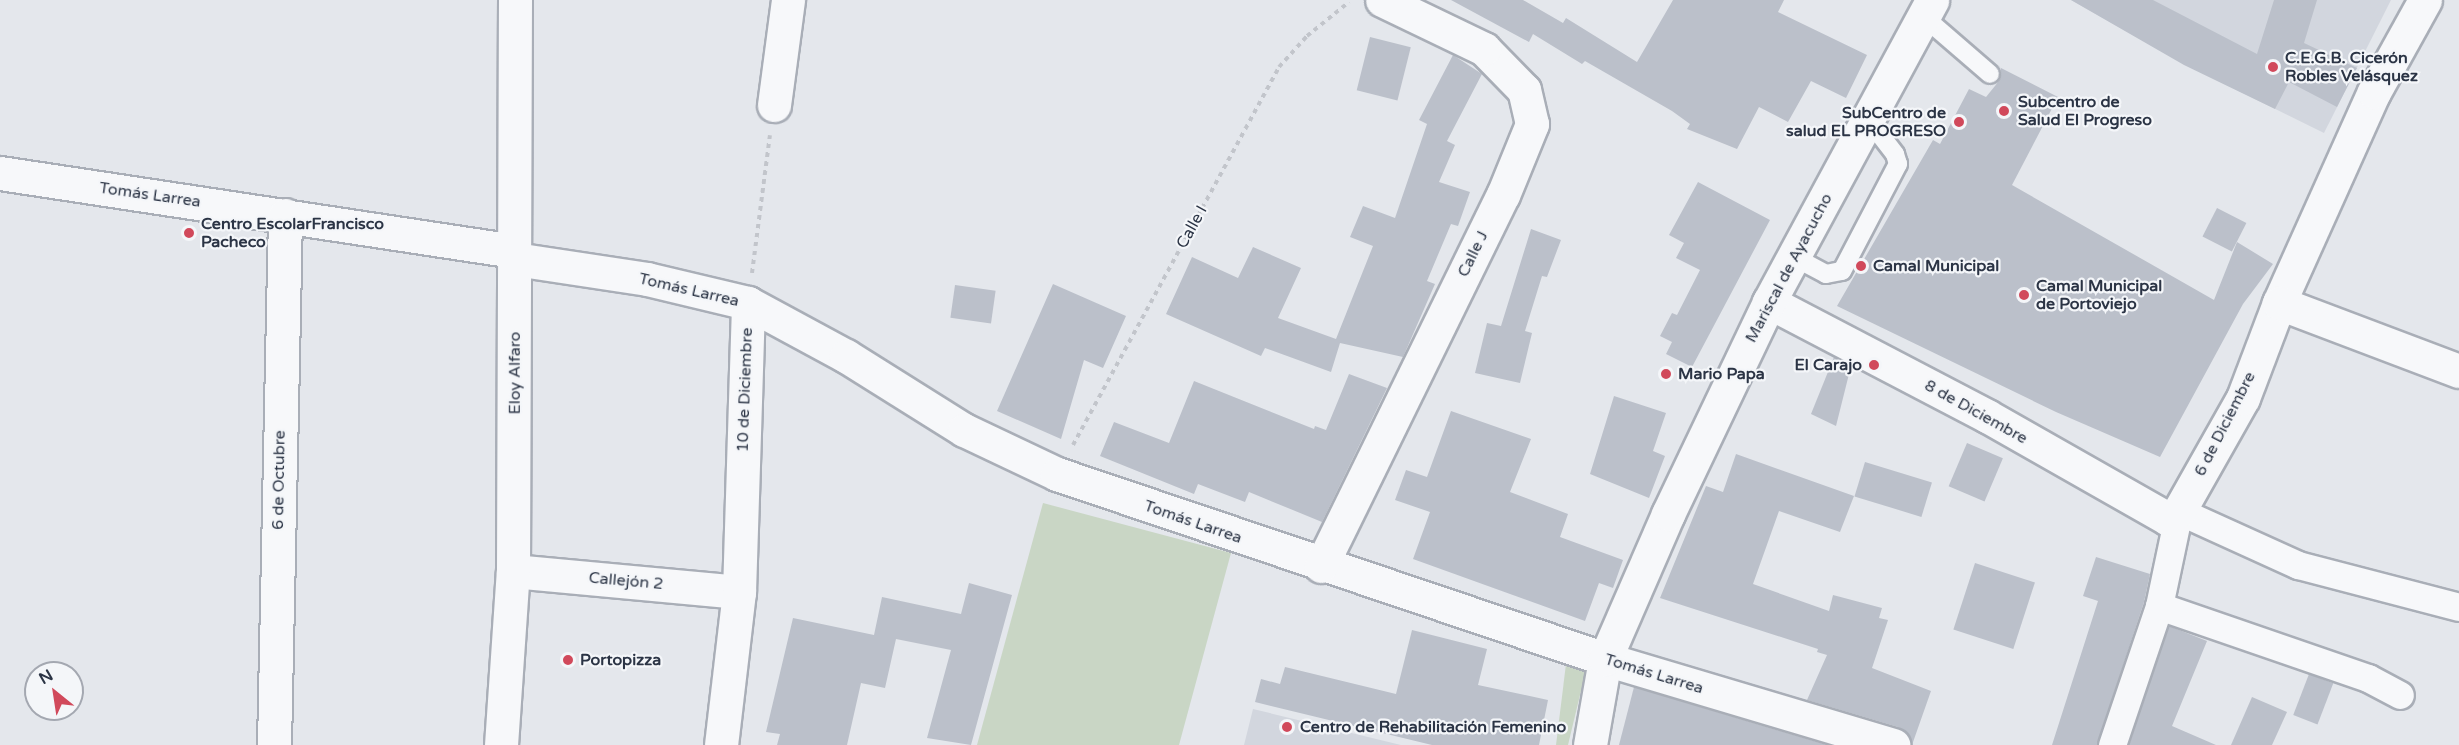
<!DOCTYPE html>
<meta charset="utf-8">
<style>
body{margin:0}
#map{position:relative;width:2459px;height:745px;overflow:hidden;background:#e4e7ec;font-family:"Varela Round",sans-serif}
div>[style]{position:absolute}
.built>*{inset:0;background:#d2d6de}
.green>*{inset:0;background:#c9d6c5}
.building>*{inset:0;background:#bbc0ca;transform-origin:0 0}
.path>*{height:4px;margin-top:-2px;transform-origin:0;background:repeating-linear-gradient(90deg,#c2c5cb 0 4.5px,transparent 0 9px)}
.roads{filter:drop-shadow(2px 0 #a9aeb7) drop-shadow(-2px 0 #a9aeb7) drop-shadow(0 2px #a9aeb7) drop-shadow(0 -2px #a9aeb7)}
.service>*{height:18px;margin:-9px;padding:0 9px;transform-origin:9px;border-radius:9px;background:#f7f8fa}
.pedestrian>*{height:27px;margin:-13.5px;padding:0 13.5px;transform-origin:13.5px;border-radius:13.5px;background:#f7f8fa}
.minor>*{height:33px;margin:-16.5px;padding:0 16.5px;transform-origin:16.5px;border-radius:16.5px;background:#f7f8fa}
.dots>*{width:16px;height:16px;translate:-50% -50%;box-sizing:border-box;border:3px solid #f4f6f9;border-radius:50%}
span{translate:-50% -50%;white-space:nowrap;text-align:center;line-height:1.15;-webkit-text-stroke:4.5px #f4f6f9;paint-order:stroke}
.poi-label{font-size:16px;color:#2b3445;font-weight:700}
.left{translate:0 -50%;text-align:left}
.right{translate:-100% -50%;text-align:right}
.street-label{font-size:16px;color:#2b3445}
.north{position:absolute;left:24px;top:661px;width:60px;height:60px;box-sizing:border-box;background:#f4f6f9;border:2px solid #a4a8b1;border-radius:50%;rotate:330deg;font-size:16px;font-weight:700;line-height:24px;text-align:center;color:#2b3445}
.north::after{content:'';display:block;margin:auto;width:21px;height:27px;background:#d1495b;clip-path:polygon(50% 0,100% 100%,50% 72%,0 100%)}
</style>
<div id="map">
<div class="built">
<div style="clip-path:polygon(2071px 0,2391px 0,2324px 133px,2186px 65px)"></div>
<div style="clip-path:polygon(1253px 709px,1401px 745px,1244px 745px)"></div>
</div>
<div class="green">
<div style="clip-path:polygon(1043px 503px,1231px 553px,1179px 745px,977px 745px)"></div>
<div style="clip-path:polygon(1566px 664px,1586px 670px,1568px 745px,1556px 745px)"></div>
</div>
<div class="building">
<div style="clip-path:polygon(1451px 0,1523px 0,1563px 23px,1566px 18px,1637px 62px,1673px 0,1784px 0,1778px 12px,1867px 55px,1846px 98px,1811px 81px,1788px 122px,1759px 107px,1737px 149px,1687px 129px,1690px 124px,1672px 111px,1585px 61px,1582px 64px,1533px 34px,1529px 42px)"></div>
<div style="clip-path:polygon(2071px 0,2153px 0,2257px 54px,2274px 0,2317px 0,2304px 43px,2357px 68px,2337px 107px,2289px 82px,2275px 109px,2184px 65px)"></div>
<div style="left:1370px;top:37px;width:42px;height:55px;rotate:14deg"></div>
<div style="clip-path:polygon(1453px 55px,1482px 74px,1447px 141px,1455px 145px,1439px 182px,1470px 192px,1458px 226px,1451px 224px,1427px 281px,1435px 284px,1403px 357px,1340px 343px,1331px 372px,1265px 348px,1261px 356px,1166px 314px,1192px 257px,1238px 278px,1253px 247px,1301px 268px,1278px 318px,1336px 339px,1373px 246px,1350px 237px,1363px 206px,1395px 218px,1427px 124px,1419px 120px)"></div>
<div style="clip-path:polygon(2001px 68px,2058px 97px,2012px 185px,2214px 300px,2237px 242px,2273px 264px,2243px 304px,2160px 457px,2056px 412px,1837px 306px,1933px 140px,1940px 144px,1969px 89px,1986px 97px,1999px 81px)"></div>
<div style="clip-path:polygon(1698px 182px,1770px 220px,1692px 367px,1666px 354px,1672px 342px,1660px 336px,1672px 313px,1677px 315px,1700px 270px,1676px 258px,1684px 243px,1669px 235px)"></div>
<div style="left:2217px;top:208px;width:33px;height:32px;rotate:27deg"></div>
<div style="clip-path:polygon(1531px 229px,1561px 240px,1547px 277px,1542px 276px,1525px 331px,1532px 333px,1520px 383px,1475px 373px,1487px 323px,1501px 326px)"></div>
<div style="clip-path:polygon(1053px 284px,1126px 316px,1103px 368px,1084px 360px,1061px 439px,997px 411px)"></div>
<div style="left:955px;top:285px;width:41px;height:33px;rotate:8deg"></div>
<div style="clip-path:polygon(1834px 357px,1851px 366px,1836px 426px,1811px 414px)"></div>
<div style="clip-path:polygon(1349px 374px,1387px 388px,1322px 522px,1249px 492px,1245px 502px,1198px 484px,1194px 494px,1100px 456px,1114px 422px,1169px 443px,1194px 381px,1314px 429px,1315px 426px,1326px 430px)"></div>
<div style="clip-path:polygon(1614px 396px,1666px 413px,1653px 451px,1665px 456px,1649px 498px,1590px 474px)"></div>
<div style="clip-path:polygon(1451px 411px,1531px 439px,1510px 492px,1568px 514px,1560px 537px,1623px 560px,1613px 588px,1599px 583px,1585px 621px,1413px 559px,1430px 512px,1395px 500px,1406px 470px,1427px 477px)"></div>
<div style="left:1967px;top:443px;width:39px;height:47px;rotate:23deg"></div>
<div style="clip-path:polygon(1736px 454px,1854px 496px,1840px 532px,1779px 511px,1753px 584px,1829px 611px,1833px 595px,1882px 608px,1879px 618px,1888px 620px,1872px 668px,1931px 691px,1912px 745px,1907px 733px,1898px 727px,1807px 700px,1827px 655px,1817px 652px,1818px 649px,1660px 598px,1706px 486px,1723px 492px)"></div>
<div style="left:1865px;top:462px;width:70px;height:36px;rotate:17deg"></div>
<div style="clip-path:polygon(2096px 557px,2150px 574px,2144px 602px,2097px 745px,2052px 745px,2098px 601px,2083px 596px)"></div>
<div style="left:1975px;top:563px;width:63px;height:70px;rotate:18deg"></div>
<div style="clip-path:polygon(969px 583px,1012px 595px,971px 745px,927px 738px,951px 650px,896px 639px,885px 688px,861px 683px,847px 745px,777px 745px,780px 734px,766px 732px,793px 618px,874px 635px,882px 597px,961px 614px)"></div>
<div style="clip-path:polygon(2169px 626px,2207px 641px,2172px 726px,2216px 745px,2129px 745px)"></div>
<div style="clip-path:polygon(1412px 630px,1487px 649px,1478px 685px,1548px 700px,1539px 745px,1432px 745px,1255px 702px,1261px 679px,1280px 684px,1285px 667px,1396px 694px)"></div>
<div style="left:2309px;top:674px;width:26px;height:44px;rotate:21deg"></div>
<div style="clip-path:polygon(1634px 687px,1827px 745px,1619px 745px)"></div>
<div style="clip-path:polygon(2252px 697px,2287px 712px,2272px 745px,2231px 745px)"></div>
</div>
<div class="path">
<div style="left:752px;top:273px;width:139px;rotate:-82.6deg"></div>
<div style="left:1073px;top:445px;width:430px;rotate:-61.4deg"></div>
<div style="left:1279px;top:67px;width:42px;rotate:-47.9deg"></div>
<div style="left:1307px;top:36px;width:54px;rotate:-39deg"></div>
</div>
<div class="roads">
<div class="service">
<div style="left:1924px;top:17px;width:87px;rotate:40.8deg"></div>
<div style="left:1794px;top:257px;width:36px;rotate:28deg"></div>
<div style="left:1826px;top:274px;width:16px;rotate:-11deg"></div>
<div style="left:1842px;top:271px;width:121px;rotate:-62.4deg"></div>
<div style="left:1898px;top:164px;width:10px;rotate:-107deg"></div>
<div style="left:1895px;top:154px;width:44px;rotate:-127.6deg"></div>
</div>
<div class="pedestrian">
<div style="left:2159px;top:606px;width:221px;rotate:19deg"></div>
<div style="left:2368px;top:678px;width:36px;rotate:28deg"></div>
<div style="left:2112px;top:745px;width:147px;rotate:-71.3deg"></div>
<div style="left:2159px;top:606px;width:97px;rotate:-78.1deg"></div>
<div style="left:2179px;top:511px;width:131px;rotate:24.4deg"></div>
<div style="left:2298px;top:565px;width:166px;rotate:14.6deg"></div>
</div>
<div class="minor">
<div style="left:774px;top:105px;width:106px;rotate:-82.4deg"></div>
<div style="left:0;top:173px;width:520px;rotate:8.63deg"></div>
<div style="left:515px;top:259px;width:134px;rotate:8.6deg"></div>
<div style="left:647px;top:279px;width:104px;rotate:13.4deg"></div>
<div style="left:748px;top:303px;width:111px;rotate:28.4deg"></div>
<div style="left:846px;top:356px;width:139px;rotate:32.1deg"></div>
<div style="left:964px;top:430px;width:103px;rotate:25.3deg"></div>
<div style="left:1057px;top:474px;width:578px;rotate:18.65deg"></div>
<div style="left:1605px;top:659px;width:301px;rotate:16.6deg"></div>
<div style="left:1769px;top:302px;width:246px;rotate:27.6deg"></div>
<div style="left:1987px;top:416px;width:208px;rotate:29.6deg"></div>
<div style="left:2168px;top:519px;width:14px;rotate:-36deg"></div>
<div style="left:2179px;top:511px;width:130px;rotate:-60.5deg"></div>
<div style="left:2243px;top:398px;width:102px;rotate:-69.2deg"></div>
<div style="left:2279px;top:303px;width:231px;rotate:-65.8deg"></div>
<div style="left:2374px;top:92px;width:105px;rotate:-61deg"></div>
<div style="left:2279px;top:303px;width:192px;rotate:20.7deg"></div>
<div style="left:1321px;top:566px;width:413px;rotate:-63.9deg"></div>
<div style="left:1503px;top:195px;width:77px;rotate:-67.8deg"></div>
<div style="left:1532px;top:124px;width:35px;rotate:-103deg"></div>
<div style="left:1524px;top:90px;width:57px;rotate:-134.3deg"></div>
<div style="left:1484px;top:49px;width:113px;rotate:-154.3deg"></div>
<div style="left:513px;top:571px;width:227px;rotate:5.3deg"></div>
<div style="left:274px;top:745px;width:530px;rotate:-88.81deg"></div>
<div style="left:501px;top:745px;width:174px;rotate:-86.1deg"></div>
<div style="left:513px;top:571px;width:571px;rotate:-89.8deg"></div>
<div style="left:721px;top:745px;width:154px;rotate:-83.3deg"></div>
<div style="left:739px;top:592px;width:289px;rotate:-88.2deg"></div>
<div style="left:1590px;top:745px;width:87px;rotate:-80.1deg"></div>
<div style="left:1605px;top:659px;width:158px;rotate:-66.5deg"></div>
<div style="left:1668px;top:514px;width:235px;rotate:-64.5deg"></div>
<div style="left:1769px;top:302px;width:343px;rotate:-61.6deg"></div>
</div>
</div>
<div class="dots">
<div style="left:2273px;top:67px;background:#d1495b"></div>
<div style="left:2004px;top:111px;background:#d1495b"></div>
<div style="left:1959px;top:122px;background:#d1495b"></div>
<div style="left:189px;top:233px;background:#d1495b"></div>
<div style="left:1861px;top:266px;background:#d1495b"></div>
<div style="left:2024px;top:295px;background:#d1495b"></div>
<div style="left:1874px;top:365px;background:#d1495b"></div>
<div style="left:1666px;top:374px;background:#d1495b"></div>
<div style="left:568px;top:660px;background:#d1495b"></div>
<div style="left:1287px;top:727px;background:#d1495b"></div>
</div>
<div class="poi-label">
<span class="left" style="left:2285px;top:67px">C.E.G.B. Cicerón<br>Robles Velásquez</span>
<span class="left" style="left:2018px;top:111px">Subcentro de<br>Salud El Progreso</span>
<span class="right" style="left:1946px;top:122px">SubCentro de<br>salud EL PROGRESO</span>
<span class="left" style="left:201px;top:233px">Centro EscolarFrancisco<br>Pacheco</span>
<span class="left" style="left:1873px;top:266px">Camal Municipal</span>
<span class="left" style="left:2036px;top:295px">Camal Municipal<br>de Portoviejo</span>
<span class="right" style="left:1862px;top:365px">El Carajo</span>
<span class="left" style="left:1678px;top:374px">Mario Papa</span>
<span class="left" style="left:580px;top:660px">Portopizza</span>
<span class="left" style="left:1300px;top:727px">Centro de Rehabilitación Femenino</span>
</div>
<div class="street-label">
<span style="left:150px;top:195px;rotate:8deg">Tomás Larrea</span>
<span style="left:1192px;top:227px;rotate:-61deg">Calle I</span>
<span style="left:1473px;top:254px;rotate:-64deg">Calle J</span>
<span style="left:1789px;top:268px;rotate:-62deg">Mariscal de Ayacucho</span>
<span style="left:689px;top:290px;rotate:13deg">Tomás Larrea</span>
<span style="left:515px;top:373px;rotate:-90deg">Eloy Alfaro</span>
<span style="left:745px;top:390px;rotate:-88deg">10 de Diciembre</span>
<span style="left:1976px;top:412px;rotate:29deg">8 de Diciembre</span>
<span style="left:2225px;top:424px;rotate:-63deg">6 de Diciembre</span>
<span style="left:279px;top:480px;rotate:-89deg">6 de Octubre</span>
<span style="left:1193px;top:522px;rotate:19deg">Tomás Larrea</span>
<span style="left:626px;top:581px;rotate:5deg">Callejón 2</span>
<span style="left:1654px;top:674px;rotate:17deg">Tomás Larrea</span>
</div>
<div class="north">N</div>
</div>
